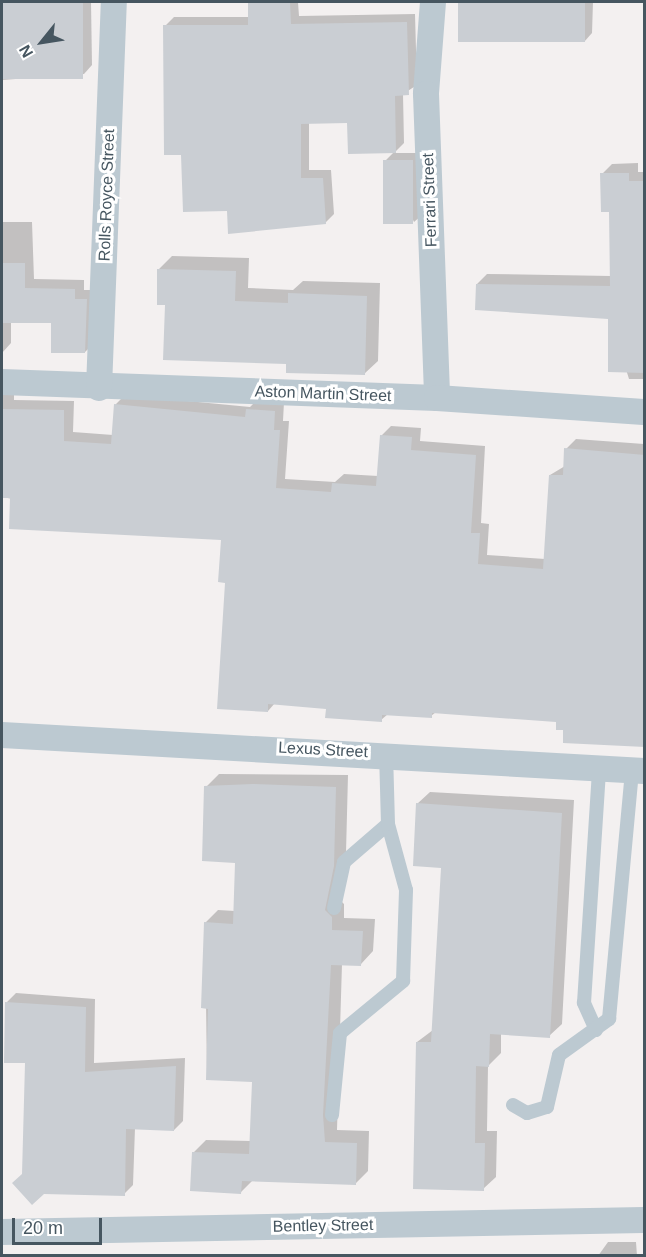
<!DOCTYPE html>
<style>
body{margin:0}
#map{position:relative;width:646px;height:1257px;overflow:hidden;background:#f3f0f0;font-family:Helvetica,sans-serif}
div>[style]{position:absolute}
.shadow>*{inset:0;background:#0003}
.building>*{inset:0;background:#caced3;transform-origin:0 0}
.lane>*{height:14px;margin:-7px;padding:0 7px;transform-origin:7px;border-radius:7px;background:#bcc9d1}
.street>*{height:26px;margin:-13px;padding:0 13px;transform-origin:13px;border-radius:13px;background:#bcc9d1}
span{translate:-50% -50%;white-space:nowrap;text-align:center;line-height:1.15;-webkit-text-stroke:6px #fff;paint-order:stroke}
.street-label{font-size:16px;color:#465660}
.frame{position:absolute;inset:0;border:3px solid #465660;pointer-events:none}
.north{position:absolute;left:12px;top:12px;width:60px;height:60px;-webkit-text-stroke:4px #fff;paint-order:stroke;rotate:240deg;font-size:16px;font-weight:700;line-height:24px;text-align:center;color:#465660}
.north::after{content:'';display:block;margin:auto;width:21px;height:27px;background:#465660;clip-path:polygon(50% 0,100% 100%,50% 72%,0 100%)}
.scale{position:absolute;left:12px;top:1218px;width:90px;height:27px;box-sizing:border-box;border:3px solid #465660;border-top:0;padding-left:8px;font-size:18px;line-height:21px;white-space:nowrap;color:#465660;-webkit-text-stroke:4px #fff;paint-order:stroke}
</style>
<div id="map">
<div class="shadow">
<div style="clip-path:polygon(2px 2px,91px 2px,92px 65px,84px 74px,2px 80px)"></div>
<div style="clip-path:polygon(249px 2px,298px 2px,299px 16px,415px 14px,417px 85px,403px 94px,404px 143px,394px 153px,420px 153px,422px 215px,414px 222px,385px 161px,394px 152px,349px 122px,309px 122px,309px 170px,331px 170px,334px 214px,325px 223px,229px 209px,183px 154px,165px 26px,174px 17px,249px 17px)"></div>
<div style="clip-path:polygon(459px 2px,593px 2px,592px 33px,584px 42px,459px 40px)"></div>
<div style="clip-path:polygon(638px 163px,638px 172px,644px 172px,644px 379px,629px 379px,610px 318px,477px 284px,487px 274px,611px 276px,610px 210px,602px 174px,612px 164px)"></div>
<div style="clip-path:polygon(2px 222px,32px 222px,34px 279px,84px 280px,84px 290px,97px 290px,95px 342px,85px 352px,52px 322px,11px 322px,11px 343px,2px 353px)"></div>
<div style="clip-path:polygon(172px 256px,249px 258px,248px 288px,293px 290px,303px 281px,380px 283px,378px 361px,364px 374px,288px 363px,166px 303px,159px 269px)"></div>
<div style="clip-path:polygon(2px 385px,14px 391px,14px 400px,74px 401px,73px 432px,113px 435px,115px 405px,125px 395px,250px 407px,257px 400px,284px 402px,283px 421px,289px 421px,285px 479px,335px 482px,344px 474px,378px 476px,381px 436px,391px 426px,421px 428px,420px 441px,485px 446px,481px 523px,489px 524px,487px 555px,545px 559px,550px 475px,565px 466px,566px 449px,576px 439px,644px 444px,644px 746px,565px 729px,558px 721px,436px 712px,431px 716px,388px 714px,381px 720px,327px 707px,275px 703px,268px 711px,227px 581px,222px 538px,2px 497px)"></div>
<div style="clip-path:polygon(219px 774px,348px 775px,346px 853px,337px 897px,344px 904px,344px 918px,375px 919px,373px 951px,361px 964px,342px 964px,337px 1130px,369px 1131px,368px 1171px,355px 1184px,253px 1180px,241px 1192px,193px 1153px,206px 1140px,251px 1141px,253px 1080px,207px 1079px,205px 923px,218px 910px,235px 911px,237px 861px,206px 787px)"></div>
<div style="clip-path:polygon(430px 792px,574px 800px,562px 1024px,549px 1036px,501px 1033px,501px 1053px,488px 1066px,487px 1131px,497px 1131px,496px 1177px,483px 1189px,417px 1042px,433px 1030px,442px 866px,417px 804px)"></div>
<div style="clip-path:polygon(16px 993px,95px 999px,94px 1063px,185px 1058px,183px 1121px,174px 1130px,135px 1128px,133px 1185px,124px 1194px,24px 1174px,27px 1062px,7px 1002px)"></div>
<div style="clip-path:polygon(608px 1242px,636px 1242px,637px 1256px,598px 1256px)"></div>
</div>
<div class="building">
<div style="left:2px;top:2px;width:81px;height:77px"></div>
<div style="clip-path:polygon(248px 2px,290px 2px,291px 24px,407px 22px,409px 95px,395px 96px,396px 153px,348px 154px,347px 123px,301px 124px,301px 178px,323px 178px,326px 224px,228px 234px,227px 211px,183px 212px,181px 155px,164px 155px,163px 25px,248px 25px)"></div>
<div style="left:458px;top:2px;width:127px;height:40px"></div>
<div style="left:383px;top:160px;width:30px;height:64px"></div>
<div style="clip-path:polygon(600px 173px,629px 173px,629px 181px,645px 181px,645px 373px,608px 372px,608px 319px,475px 310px,476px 284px,610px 286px,609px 212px,601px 212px)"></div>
<div style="clip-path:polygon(2px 263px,25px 263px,25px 288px,75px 289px,75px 299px,87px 299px,85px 353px,51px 353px,51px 323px,2px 323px)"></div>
<div style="clip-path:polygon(157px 269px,236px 271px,235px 301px,288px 303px,288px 293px,367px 296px,365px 375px,286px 373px,286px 364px,163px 360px,165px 305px,157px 305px)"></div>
<div style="clip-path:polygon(114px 404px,245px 417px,246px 409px,275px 411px,274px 430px,280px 430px,276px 488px,331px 492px,332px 483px,376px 486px,380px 435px,412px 437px,411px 450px,476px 455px,471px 533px,480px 533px,478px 564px,543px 569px,549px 475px,563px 475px,564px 448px,645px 455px,645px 747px,563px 743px,563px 730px,556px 730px,556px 722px,432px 713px,432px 718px,382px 715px,382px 722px,325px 718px,326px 709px,268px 704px,268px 712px,217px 709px,225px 583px,218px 582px,221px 540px,9px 529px,10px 498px,2px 498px,2px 409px,64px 410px,64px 441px,111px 444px)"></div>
<div style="clip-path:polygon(253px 784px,336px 787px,334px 866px,325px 910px,332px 917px,332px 930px,363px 931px,361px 966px,331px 965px,323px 1115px,325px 1142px,357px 1143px,356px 1185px,242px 1181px,241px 1194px,190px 1191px,192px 1152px,249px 1154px,252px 1082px,206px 1080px,208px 1009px,201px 1008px,204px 922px,233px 924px,235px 863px,202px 861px,204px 786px)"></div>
<div style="clip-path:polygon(416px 803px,562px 813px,550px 1038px,490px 1034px,489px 1067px,476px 1066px,475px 1143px,485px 1143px,484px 1191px,413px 1189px,416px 1042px,431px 1042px,441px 868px,413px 866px)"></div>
<div style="clip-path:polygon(5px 1002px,86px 1007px,85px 1072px,176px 1066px,174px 1131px,126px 1129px,125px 1196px,44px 1194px,32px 1205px,12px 1183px,22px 1174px,25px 1063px,4px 1063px)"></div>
</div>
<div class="lane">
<div style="left:334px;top:908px;width:47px;rotate:-77.7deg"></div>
<div style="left:344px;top:862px;width:58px;rotate:-40.8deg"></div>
<div style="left:596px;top:1030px;width:30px;rotate:-114deg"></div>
<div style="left:584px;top:1003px;width:235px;rotate:-86.3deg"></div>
<div style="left:513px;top:1105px;width:16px;rotate:30deg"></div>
<div style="left:527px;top:1113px;width:21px;rotate:-17deg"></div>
<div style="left:547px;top:1107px;width:53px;rotate:-77deg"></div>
<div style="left:559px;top:1055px;width:62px;rotate:-35.8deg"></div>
<div style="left:609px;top:1019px;width:249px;rotate:-84.7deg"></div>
<div style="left:332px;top:1115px;width:82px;rotate:-84.4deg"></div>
<div style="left:340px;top:1033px;width:82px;rotate:-39.5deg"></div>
<div style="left:403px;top:981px;width:91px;rotate:-88.1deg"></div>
<div style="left:406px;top:890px;width:68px;rotate:-105.3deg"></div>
<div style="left:388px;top:824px;width:72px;rotate:-91.6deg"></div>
</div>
<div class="street">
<div style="left:433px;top:2px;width:92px;rotate:94.4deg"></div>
<div style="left:426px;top:94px;width:304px;rotate:87.9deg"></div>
<div style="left:2px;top:382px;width:435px;rotate:2.1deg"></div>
<div style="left:437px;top:398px;width:207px;rotate:3.9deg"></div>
<div style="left:99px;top:388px;width:386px;rotate:-87.8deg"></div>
<div style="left:2px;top:735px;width:643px;rotate:3.21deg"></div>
<div style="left:2px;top:1232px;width:642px;rotate:-1.07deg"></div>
</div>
<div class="street-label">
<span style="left:107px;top:195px;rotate:-88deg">Rolls Royce Street</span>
<span style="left:430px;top:200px;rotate:-92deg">Ferrari Street</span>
<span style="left:323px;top:394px;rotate:2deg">Aston Martin Street</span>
<span style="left:323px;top:750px;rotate:3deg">Lexus Street</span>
<span style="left:323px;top:1226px;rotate:-1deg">Bentley Street</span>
</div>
<div class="frame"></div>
<div class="north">N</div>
<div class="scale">20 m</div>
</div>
